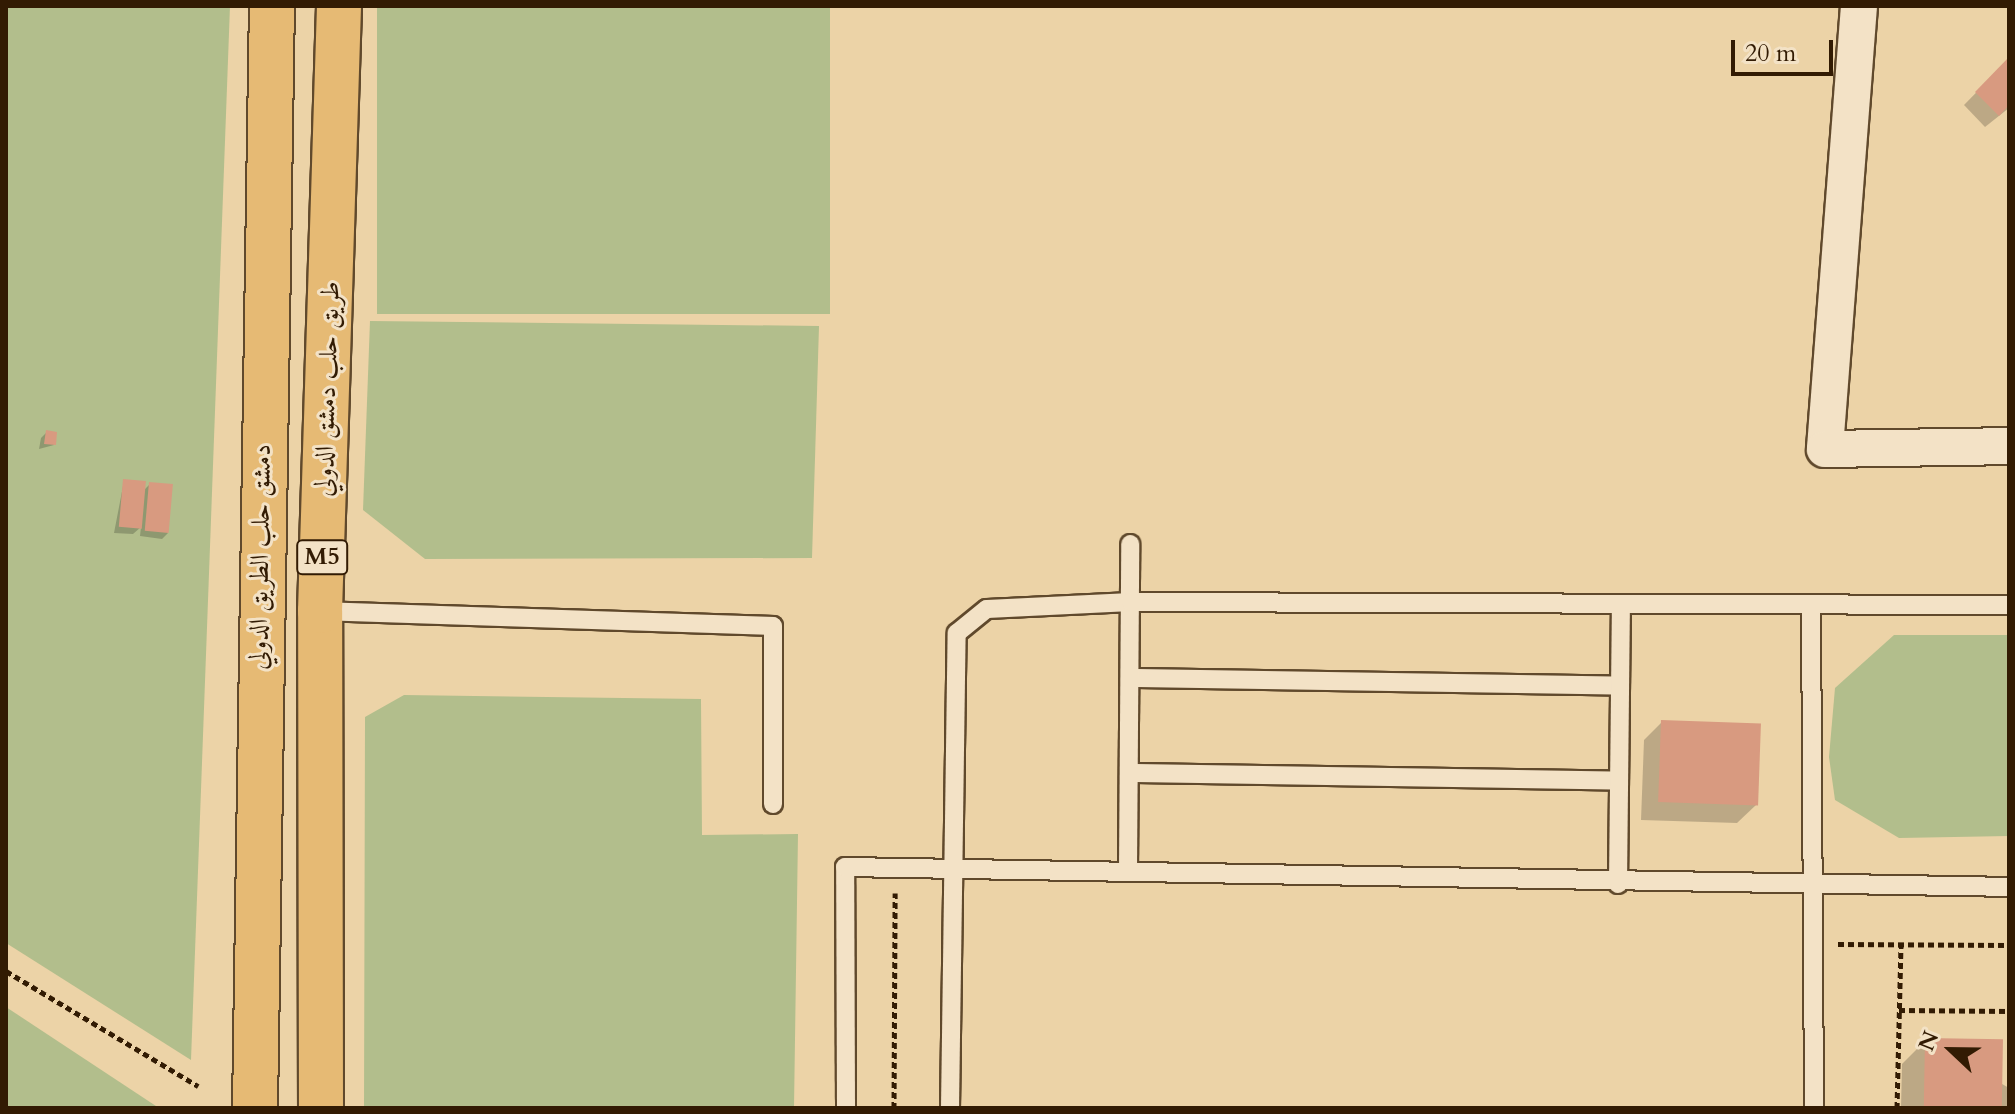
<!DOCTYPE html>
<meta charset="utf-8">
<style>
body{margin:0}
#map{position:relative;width:2015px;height:1114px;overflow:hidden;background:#ecd3a7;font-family:Cardo,Amiri,serif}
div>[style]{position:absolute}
.green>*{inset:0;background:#b2be8c;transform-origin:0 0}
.shadow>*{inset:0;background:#0003}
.building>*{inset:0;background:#d89a80;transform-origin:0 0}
.path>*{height:5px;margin-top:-2.5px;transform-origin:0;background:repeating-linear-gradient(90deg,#321b03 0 6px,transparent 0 10px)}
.roads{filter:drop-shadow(2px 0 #60492c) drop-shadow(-2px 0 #60492c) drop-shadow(0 2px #60492c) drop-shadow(0 -2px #60492c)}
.service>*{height:18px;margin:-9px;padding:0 9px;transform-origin:9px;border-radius:9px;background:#f3e2c6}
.minor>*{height:36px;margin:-18px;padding:0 18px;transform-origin:18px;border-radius:18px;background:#f3e2c6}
.trunk>*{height:44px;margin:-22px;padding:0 22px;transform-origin:22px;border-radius:22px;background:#e6ba74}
span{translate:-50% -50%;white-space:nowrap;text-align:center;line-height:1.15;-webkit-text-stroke:6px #f3e2c6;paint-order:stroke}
.shield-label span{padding:2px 6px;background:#f3e2c6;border:2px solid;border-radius:6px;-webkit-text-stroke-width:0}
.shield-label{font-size:24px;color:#321b03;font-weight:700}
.street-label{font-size:26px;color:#321b03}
.frame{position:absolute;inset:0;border:8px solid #321b03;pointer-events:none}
.north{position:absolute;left:1911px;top:1010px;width:80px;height:80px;-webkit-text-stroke:6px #f3e2c6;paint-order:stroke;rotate:292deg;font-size:22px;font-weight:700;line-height:32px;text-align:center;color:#321b03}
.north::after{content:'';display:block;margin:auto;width:28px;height:36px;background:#321b03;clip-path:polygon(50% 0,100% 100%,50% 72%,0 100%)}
.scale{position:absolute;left:1731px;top:40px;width:102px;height:36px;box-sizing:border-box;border:4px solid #321b03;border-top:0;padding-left:10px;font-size:24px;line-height:28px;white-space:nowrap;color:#321b03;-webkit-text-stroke:6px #f3e2c6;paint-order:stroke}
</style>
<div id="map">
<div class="green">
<div style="clip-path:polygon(6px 6px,230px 6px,191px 1060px,6px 943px)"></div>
<div style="left:377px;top:6px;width:453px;height:308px"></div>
<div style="clip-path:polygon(370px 321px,819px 326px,812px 558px,425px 559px,363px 510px)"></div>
<div style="clip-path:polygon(1894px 635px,2009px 635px,2009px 836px,1899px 838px,1835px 800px,1829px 757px,1835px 688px)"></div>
<div style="clip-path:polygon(404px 695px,701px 699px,702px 835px,798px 834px,794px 1108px,364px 1108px,365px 717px)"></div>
<div style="clip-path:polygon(6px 1007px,159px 1108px,6px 1108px)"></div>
</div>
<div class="shadow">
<div style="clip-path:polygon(2009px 59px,2009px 108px,1985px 127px,1964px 105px)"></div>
<div style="clip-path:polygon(47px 432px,54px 445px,39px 449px,41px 438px)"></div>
<div style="clip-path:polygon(124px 481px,143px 491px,150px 484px,168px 533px,162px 539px,140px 536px,141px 527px,133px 534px,114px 533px)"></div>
<div style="clip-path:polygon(1662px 722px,1756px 805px,1737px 823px,1641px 820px,1644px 740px)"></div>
<div style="clip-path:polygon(1926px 1040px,2009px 1088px,2009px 1108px,1901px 1108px,1902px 1064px)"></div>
</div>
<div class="building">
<div style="clip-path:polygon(2009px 57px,2009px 105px,1999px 116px,1975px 92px)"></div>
<div style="clip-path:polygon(46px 430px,57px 432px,56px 445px,44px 444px)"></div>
<div style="left:123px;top:479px;width:23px;height:48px;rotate:5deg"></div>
<div style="left:149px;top:482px;width:24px;height:49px;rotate:5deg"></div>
<div style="left:1661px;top:720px;width:100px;height:82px;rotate:2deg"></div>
<div style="left:1925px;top:1038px;width:78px;height:70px;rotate:1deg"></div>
</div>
<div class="path">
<div style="left:1838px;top:944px;width:171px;rotate:0.3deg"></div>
<div style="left:6px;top:971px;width:224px;rotate:30.9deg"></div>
<div style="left:1899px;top:1010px;width:110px;rotate:0.5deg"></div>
<div style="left:894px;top:1108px;width:215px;rotate:-89.7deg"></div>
<div style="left:1897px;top:1108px;width:164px;rotate:-88.6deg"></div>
</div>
<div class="roads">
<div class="service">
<div style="left:1811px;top:604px;width:504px;rotate:89.66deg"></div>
<div style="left:320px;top:611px;width:453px;rotate:1.9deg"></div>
<div style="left:773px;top:626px;width:178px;rotate:90deg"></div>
<div style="left:1130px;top:678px;width:490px;rotate:0.9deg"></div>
<div style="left:1129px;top:773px;width:490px;rotate:0.9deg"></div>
<div style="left:1128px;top:871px;width:327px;rotate:-89.6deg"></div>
<div style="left:1618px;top:884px;width:280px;rotate:-89.4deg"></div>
<div style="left:846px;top:1108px;width:241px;rotate:-90.2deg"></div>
<div style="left:845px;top:867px;width:1164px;rotate:0.98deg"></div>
<div style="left:950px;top:1108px;width:475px;rotate:-89.2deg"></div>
<div style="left:957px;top:633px;width:38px;rotate:-39deg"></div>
<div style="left:987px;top:609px;width:144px;rotate:-2.8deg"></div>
<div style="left:1131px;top:602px;width:878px;rotate:0.2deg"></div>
</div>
<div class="minor">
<div style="left:1859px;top:6px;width:444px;rotate:94.4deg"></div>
<div style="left:1825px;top:449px;width:184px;rotate:-0.9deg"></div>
</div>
<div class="trunk">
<div style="left:255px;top:1108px;width:1102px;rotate:-89.12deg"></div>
<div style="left:321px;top:1108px;width:497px;rotate:-90.1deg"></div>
<div style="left:320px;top:611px;width:605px;rotate:-88.2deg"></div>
</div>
</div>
<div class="shield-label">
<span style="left:322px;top:557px">M5</span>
</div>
<div class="street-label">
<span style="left:327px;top:389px;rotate:-88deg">طريق حلب دمشق الدولي</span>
<span style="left:260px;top:557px;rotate:-89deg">دمشق حلب الطريق الدولي</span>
</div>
<div class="frame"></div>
<div class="north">N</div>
<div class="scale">20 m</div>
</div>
